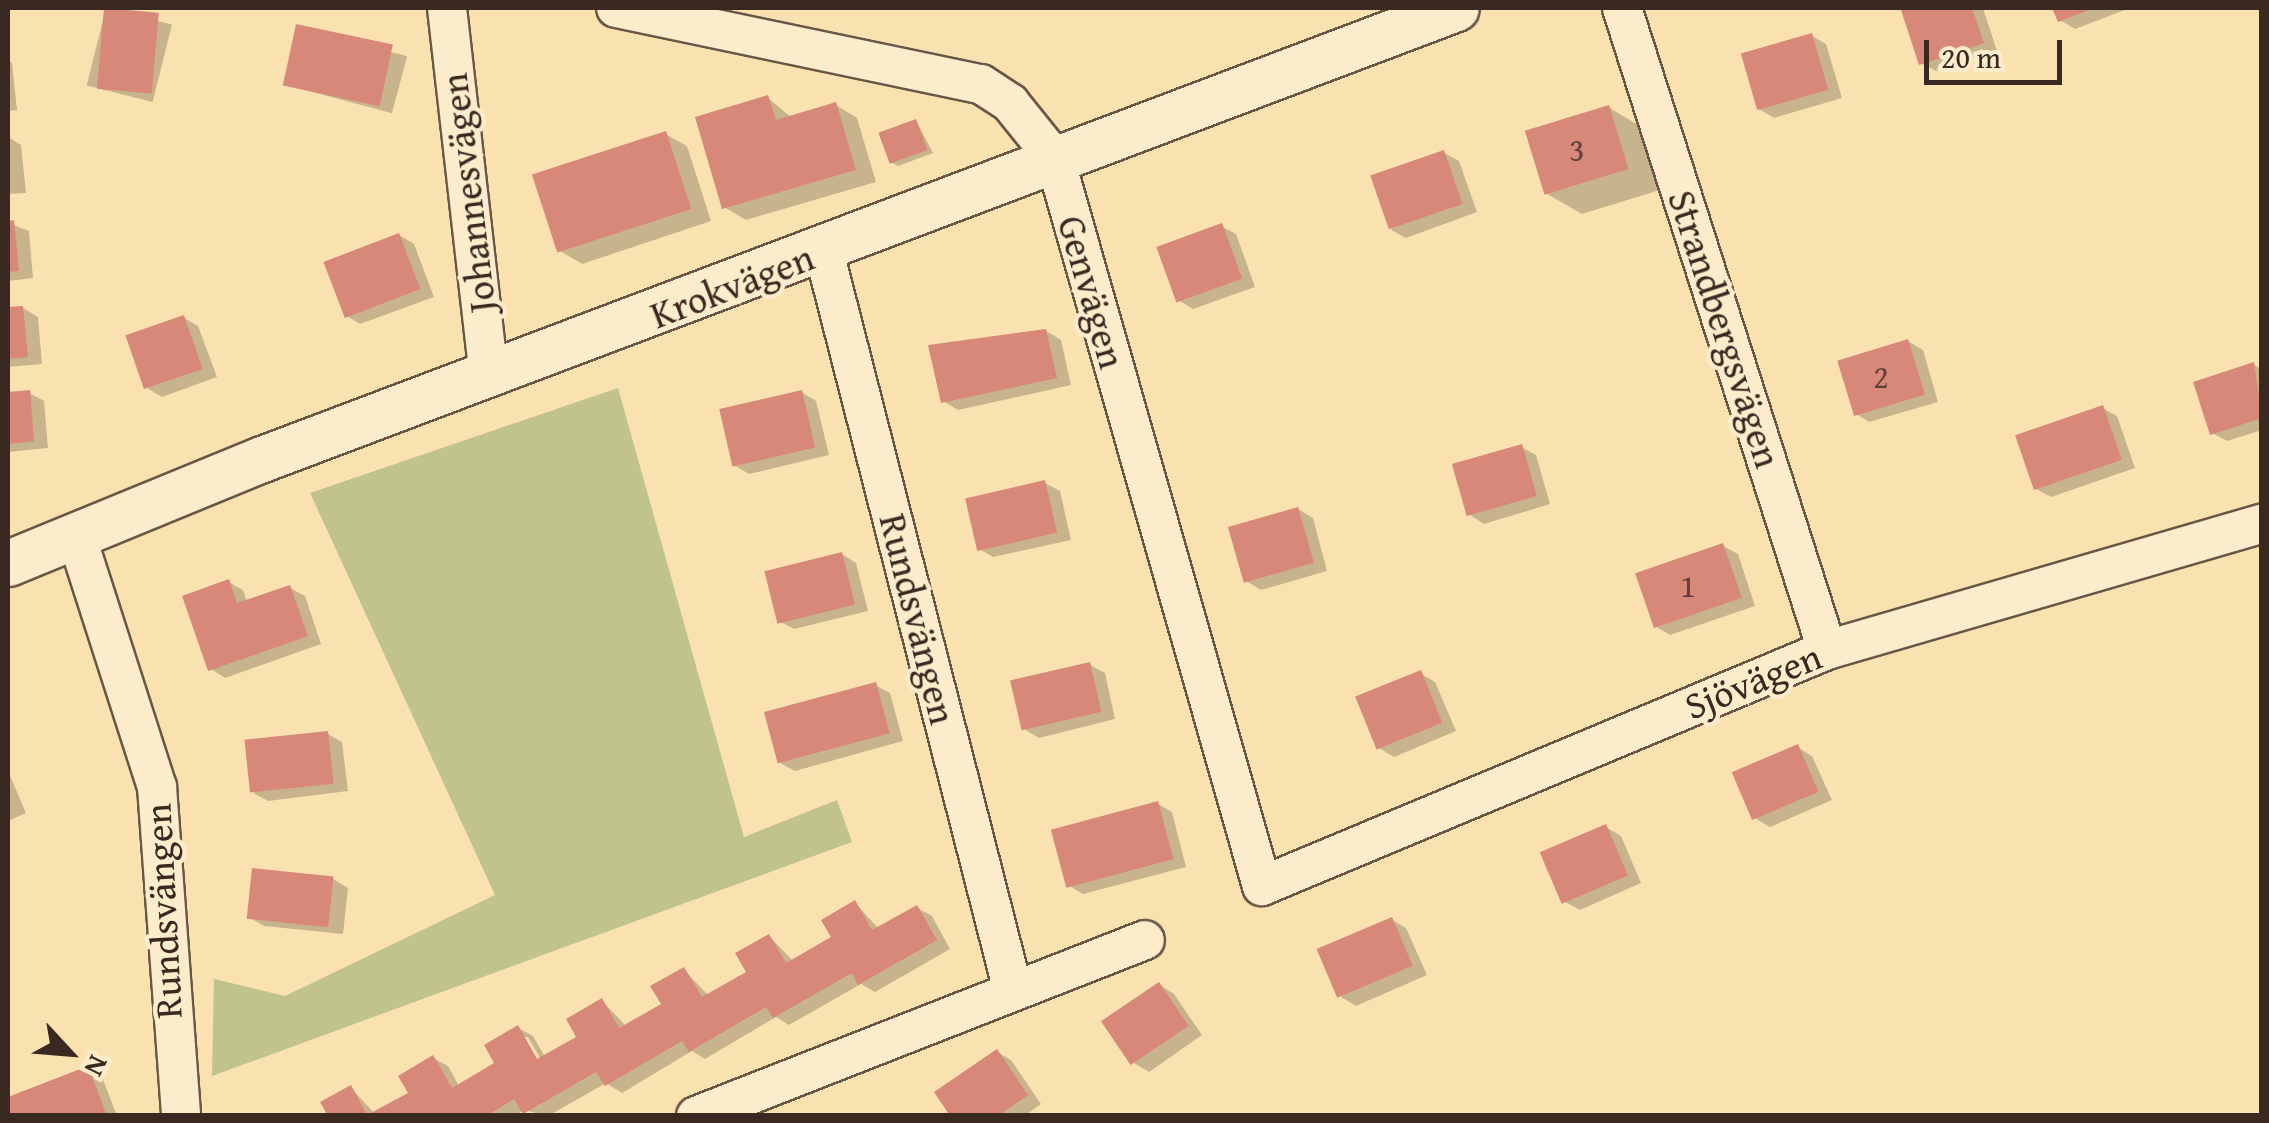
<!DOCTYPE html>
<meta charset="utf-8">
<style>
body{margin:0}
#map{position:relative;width:2269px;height:1123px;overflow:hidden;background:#fae2b0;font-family:"Gentium Book Plus",serif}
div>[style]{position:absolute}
.green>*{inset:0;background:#c0c38a}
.shadow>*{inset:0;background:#0003;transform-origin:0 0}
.building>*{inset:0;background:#d88879;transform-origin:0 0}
.roads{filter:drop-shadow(2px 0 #695745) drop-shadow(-2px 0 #695745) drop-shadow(0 2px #695745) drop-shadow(0 -2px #695745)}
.minor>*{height:38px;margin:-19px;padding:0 19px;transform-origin:19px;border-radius:19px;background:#fceccc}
.tertiary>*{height:45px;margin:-22.5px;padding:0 22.5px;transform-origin:22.5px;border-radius:22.5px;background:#fceccc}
span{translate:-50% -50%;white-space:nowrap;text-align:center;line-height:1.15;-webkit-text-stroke:9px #fceccc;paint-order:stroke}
.number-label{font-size:32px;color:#614137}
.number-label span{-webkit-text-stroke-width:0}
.street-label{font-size:38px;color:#392921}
.frame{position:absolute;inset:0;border:10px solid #392921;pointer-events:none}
.north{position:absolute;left:20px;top:1003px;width:100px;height:100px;-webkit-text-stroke:8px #fceccc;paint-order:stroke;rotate:116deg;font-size:28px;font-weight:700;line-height:40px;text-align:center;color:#392921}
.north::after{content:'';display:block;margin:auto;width:35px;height:45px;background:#392921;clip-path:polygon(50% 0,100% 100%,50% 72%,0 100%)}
.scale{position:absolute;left:1924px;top:40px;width:138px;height:45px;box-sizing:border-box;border:5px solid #392921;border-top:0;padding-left:12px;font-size:30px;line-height:35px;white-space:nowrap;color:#392921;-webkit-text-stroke:8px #fceccc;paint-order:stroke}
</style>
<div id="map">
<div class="green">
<div style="clip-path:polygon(618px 388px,744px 837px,837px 800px,852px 842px,212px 1076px,214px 979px,285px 996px,495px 895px,310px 493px)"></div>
</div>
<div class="shadow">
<div style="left:106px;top:8px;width:68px;height:80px;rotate:14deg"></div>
<div style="clip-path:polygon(1916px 8px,1983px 8px,1997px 51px,1936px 71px,1921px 63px,1904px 11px)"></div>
<div style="clip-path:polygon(2055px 8px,2130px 8px,2075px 29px,2060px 20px)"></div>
<div style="left:298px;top:27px;width:113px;height:59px;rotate:15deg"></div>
<div style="clip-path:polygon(1812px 36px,1826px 44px,1842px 98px,1774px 118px,1759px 109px)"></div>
<div style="clip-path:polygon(8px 60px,12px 63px,17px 110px,8px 111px)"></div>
<div style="clip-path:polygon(768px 98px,792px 118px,836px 105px,857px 118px,876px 182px,746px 220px,724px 207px)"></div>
<div style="clip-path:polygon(1608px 107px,1643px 128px,1663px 189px,1582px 214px,1547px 194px)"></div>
<div style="clip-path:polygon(916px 121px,933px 153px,898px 166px,891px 162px)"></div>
<div style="clip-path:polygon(665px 134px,687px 146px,711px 221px,582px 264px,560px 251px)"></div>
<div style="clip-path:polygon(8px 137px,21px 145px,26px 193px,8px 194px)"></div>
<div style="clip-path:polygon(1444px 153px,1459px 161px,1477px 212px,1406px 238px,1391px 230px)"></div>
<div style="clip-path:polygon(8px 223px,29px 231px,33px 278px,8px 281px)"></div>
<div style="clip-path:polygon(1221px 226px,1236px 234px,1255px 287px,1193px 309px,1178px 300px)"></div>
<div style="clip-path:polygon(399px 235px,414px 244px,434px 297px,360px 324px,345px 315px)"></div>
<div style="clip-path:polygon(23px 308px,38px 317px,42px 364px,8px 367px,8px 310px)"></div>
<div style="clip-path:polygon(184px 318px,198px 326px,217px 377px,162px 397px,147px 388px)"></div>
<div style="clip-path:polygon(1046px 331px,1061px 340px,1071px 385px,958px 410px,943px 401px)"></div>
<div style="clip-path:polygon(1908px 341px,1923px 350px,1938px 402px,1869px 422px,1855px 413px)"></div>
<div style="clip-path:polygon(2254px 365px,2262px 369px,2262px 430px,2227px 441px,2212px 433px)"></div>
<div style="clip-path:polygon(801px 392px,816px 401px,829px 455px,749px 474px,734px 465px)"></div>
<div style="clip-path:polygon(29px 393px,44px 401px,48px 448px,8px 452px,8px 395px)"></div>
<div style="clip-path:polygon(2102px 408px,2117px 416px,2135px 468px,2051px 497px,2036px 489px)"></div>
<div style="clip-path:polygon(1521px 447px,1536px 455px,1550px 504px,1484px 524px,1470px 515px)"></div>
<div style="clip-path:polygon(1045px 483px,1060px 491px,1071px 540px,993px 557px,979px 549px)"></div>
<div style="clip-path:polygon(1298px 509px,1313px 518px,1327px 571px,1261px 590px,1246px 581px)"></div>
<div style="clip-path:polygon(1723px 546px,1738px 554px,1755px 606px,1670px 635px,1655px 626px)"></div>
<div style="clip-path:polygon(842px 554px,856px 563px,868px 611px,794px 629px,779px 621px)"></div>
<div style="clip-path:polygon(228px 582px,243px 590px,247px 602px,290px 588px,305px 596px,321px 644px,225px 678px,211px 669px)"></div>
<div style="clip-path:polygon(1090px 665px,1105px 673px,1115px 719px,1039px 738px,1024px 729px)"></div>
<div style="clip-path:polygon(1420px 673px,1435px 682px,1456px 731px,1394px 757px,1379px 748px)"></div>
<div style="clip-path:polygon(875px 685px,890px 693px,903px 741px,795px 771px,780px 763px)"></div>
<div style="clip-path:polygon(328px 734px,342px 742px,348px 791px,268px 801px,253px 793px)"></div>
<div style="clip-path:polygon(1797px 747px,1812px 756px,1832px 800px,1770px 827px,1756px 819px)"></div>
<div style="clip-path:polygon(8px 771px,26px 813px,8px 821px)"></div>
<div style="clip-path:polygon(1158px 804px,1172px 812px,1186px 867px,1083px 894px,1068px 885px)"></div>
<div style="clip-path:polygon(1606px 827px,1621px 836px,1641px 883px,1580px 910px,1565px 902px)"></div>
<div style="clip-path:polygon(333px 879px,348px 888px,343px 934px,264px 926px,249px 917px)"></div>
<div style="clip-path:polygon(evenodd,855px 903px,879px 929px,917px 908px,932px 916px,950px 949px,875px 992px,861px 984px,789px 1025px,776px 1017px,705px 1059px,692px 1051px,622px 1093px,606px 1083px,548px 1116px,524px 1110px,514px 1116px,331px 1116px,351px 1088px,375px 1114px,412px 1094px,433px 1058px,448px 1066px,459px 1086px,497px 1064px,518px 1028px,533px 1036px,545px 1057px,579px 1038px,602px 1001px,627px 1027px,665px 1005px,684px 970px,709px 996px,750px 973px,769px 936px,794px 962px,834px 938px,855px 903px,522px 1037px,528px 1037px,546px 1068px,541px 1071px,522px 1037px)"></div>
<div style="clip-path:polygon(1392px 920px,1406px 928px,1427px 975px,1356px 1006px,1341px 997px)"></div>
<div style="clip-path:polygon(1160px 985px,1174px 994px,1202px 1035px,1149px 1072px,1134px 1063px)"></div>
<div style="clip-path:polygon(997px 1052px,1011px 1060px,1041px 1104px,1024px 1116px,953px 1116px)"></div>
<div style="clip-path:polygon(88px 1068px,102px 1077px,117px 1116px,8px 1116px,8px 1100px)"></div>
</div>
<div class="building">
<div style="left:104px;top:8px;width:55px;height:81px;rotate:5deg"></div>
<div style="clip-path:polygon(1972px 8px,1984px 43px,1919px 65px,1901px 10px)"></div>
<div style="clip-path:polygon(2052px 8px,2094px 8px,2058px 22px)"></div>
<div style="left:296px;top:24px;width:99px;height:63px;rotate:12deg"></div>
<div style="left:1812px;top:33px;width:59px;height:74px;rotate:74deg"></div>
<div style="clip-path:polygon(768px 95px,776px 120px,836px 102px,856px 170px,722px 209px,695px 117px)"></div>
<div style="left:1609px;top:105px;width:67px;height:88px;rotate:73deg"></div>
<div style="left:916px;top:119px;width:33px;height:40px;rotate:70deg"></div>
<div style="left:666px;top:131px;width:82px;height:141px;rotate:72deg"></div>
<div style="left:1444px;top:150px;width:57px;height:78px;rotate:71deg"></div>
<div style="clip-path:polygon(14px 220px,19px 271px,8px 272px,8px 221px)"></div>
<div style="left:1222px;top:223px;width:59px;height:70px;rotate:70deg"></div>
<div style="left:399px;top:233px;width:60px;height:81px;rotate:69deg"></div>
<div style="clip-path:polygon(23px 306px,28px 357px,8px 359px,8px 307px)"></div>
<div style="left:184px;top:315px;width:57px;height:62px;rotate:71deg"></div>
<div style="clip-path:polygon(1046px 329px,1057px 378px,941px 403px,928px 345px)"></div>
<div style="left:1908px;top:339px;width:58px;height:74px;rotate:73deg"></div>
<div style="clip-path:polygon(2254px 362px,2262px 418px,2210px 435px,2193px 382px)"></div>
<div style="clip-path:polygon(30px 390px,34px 441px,8px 444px,8px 392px)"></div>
<div style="left:802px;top:390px;width:59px;height:85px;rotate:77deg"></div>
<div style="left:2103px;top:405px;width:58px;height:93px;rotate:71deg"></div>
<div style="left:1522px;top:444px;width:54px;height:73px;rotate:74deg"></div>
<div style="left:1045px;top:480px;width:54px;height:82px;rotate:77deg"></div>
<div style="left:1298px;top:507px;width:58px;height:73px;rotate:74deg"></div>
<div style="left:1723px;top:543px;width:58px;height:93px;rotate:71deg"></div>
<div style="left:842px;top:552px;width:54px;height:80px;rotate:76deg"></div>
<div style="clip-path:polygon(229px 579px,237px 603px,290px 585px,308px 636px,208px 671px,182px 596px)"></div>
<div style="left:1090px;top:662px;width:51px;height:82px;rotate:77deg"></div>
<div style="left:1421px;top:670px;width:57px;height:71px;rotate:68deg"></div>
<div style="left:876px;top:682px;width:53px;height:116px;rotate:75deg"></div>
<div style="left:328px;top:731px;width:53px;height:84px;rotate:84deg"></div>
<div style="left:1798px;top:744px;width:52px;height:72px;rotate:67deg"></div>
<div style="left:1158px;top:801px;width:60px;height:111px;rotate:75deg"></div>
<div style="left:1606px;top:824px;width:56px;height:72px;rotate:67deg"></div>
<div style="left:252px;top:868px;width:82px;height:51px;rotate:6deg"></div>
<div style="clip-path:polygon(855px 900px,872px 930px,917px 905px,937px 940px,858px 985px,852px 973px,773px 1018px,766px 1007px,689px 1052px,682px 1041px,605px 1086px,596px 1072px,523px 1114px,514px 1099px,486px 1116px,328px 1116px,320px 1102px,351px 1085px,367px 1115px,408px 1093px,398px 1076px,433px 1055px,452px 1088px,494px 1063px,484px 1045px,518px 1025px,537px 1059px,576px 1037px,566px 1019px,602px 998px,619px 1028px,661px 1004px,650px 986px,684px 967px,702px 997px,746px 972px,735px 953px,769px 934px,786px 963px,831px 937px,821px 920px)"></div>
<div style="left:1392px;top:917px;width:53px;height:82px;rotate:67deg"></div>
<div style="left:1159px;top:982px;width:53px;height:70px;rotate:56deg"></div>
<div style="clip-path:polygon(997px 1049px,1028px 1095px,998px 1116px,950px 1116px,934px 1092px)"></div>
<div style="clip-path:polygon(88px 1066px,107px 1116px,8px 1116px,8px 1097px)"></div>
</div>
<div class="roads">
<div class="minor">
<div style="left:447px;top:8px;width:372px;rotate:83.5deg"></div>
<div style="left:616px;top:8px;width:373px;rotate:11.8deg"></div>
<div style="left:981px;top:84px;width:35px;rotate:33deg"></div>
<div style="left:1010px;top:103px;width:72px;rotate:51.2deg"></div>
<div style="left:1055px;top:159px;width:756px;rotate:74.11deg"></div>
<div style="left:1262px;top:886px;width:612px;rotate:-22.67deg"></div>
<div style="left:1827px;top:650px;width:453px;rotate:-16.2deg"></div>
<div style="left:1622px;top:8px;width:674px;rotate:72.29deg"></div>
<div style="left:824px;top:252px;width:759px;rotate:75.65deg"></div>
<div style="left:77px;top:538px;width:262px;rotate:72.2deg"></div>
<div style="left:157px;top:787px;width:330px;rotate:85.8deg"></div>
<div style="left:696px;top:1116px;width:482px;rotate:-21.4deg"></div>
</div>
<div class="tertiary">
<div style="left:8px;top:563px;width:274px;rotate:-22.3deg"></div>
<div style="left:262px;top:459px;width:1276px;rotate:-20.69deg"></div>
</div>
</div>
<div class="number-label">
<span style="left:1577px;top:150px">3</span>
<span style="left:1881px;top:377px">2</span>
<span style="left:1688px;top:586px">1</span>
</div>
<div class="street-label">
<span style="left:468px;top:193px;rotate:-97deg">Johannesvägen</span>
<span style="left:732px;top:286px;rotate:-21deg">Krokvägen</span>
<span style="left:1092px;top:292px;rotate:74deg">Genvägen</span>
<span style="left:1725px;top:329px;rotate:72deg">Strandbergsvägen</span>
<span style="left:918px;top:619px;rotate:76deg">Rundsvängen</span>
<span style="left:1753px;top:681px;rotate:-22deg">Sjövägen</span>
<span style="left:163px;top:911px;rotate:-93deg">Rundsvängen</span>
</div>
<div class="frame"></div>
<div class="north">N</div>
<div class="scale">20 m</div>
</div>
